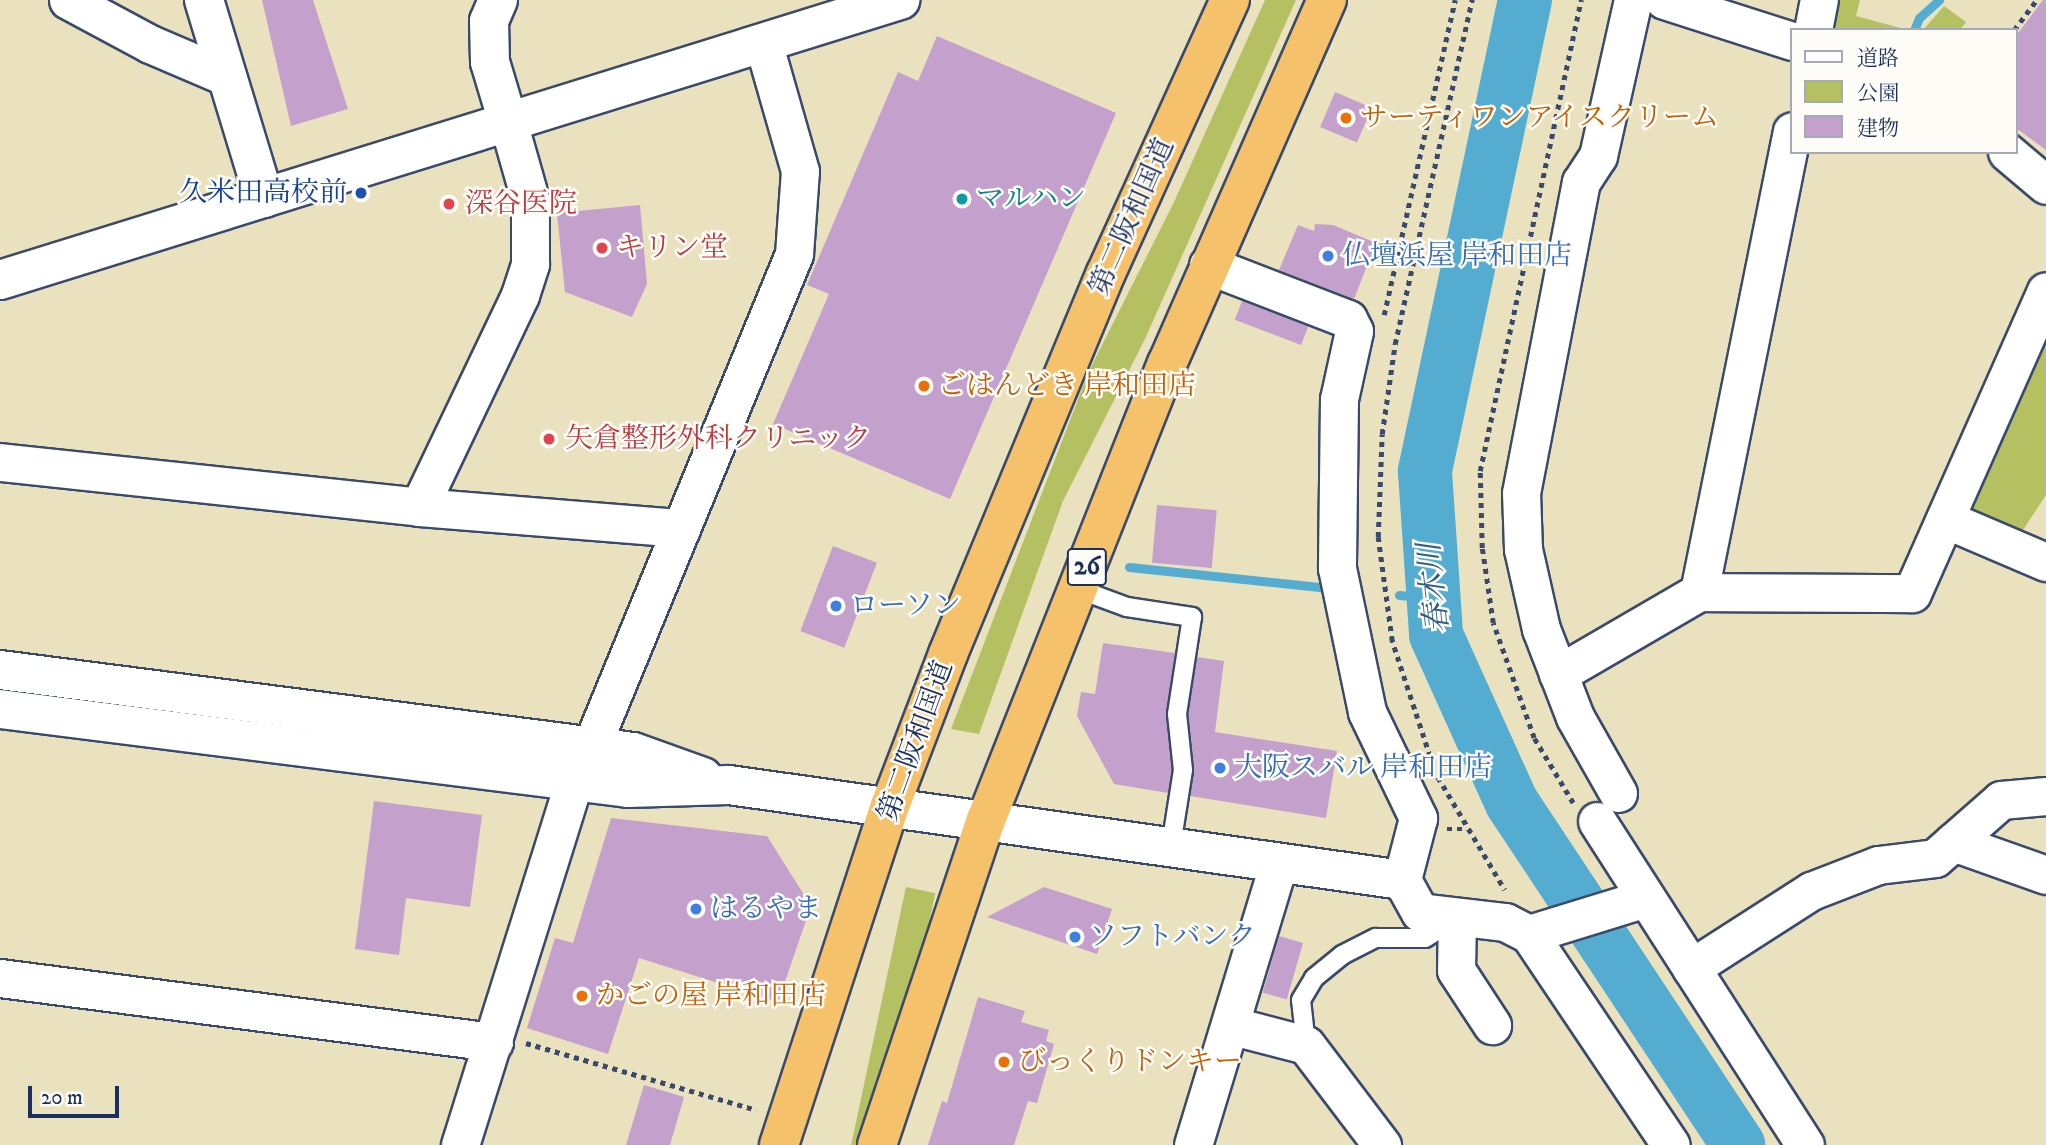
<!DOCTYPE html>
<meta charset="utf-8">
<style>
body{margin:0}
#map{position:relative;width:2046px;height:1145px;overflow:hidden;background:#eae2bf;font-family:"IM FELL DW Pica","Noto Serif JP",serif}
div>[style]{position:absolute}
.green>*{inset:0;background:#b4c062;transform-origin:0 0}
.stream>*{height:9px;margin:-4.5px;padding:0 4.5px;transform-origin:4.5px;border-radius:4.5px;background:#54add1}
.river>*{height:54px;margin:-27px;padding:0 27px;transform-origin:27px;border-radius:27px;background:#54add1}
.building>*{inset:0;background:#c4a0cc;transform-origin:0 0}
.path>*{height:4.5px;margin-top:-2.25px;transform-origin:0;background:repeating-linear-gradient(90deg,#3a4a6d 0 5px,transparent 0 10px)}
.roads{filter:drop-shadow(2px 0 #3a4a6d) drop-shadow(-2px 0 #3a4a6d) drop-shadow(0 2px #3a4a6d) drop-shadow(0 -2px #3a4a6d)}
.service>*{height:18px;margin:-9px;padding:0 9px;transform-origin:9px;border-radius:9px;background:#fff}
.minor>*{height:37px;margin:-18.5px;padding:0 18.5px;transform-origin:18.5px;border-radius:18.5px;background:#fff}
.tertiary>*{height:38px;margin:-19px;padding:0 19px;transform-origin:19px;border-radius:19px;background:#fff}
.trunk>*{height:38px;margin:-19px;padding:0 19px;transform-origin:19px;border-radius:19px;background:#f5c16b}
.dots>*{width:19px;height:19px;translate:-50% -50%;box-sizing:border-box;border:4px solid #fdfcf7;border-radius:50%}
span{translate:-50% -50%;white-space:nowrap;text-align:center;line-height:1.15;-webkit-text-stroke:5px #fdfcf7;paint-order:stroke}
.shield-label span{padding:2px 5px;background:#fdfcf7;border:2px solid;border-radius:5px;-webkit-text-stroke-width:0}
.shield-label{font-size:26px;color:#1b2f5e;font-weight:700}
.food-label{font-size:28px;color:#c56008}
.left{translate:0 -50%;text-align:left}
.transit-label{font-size:28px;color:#164399}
.right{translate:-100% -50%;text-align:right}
.culture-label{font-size:28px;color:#0d838f}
.health-label{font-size:28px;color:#be3a42}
.street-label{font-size:28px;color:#1b2f5e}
.shop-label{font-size:28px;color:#366cbe}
.water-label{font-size:30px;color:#2f5b86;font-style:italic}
.legend{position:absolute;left:1790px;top:28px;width:228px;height:126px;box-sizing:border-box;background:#fdfcf7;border:2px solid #a3aaba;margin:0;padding:9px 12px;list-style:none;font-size:21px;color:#1b2f5e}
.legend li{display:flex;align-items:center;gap:14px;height:35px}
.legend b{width:35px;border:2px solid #a3aaba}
.scale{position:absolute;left:28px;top:1086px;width:91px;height:32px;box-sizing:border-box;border:4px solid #1b2f5e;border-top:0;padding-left:9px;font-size:21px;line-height:24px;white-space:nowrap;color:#1b2f5e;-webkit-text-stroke:5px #fdfcf7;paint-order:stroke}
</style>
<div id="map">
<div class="green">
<div style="clip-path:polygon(1265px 0,1296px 0,1145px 339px,1063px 501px,979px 734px,951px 729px,1089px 371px,1174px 202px)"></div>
<div style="clip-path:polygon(1833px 0,1860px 0,1856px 16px,1908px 30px,1833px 30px,1829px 24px)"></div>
<div style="clip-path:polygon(1944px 6px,1966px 22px,1960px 30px,1923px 30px)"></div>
<div style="clip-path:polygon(2046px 326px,2046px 495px,2017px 539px,1976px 521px,1971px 503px)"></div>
<div style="left:906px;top:887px;width:30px;height:273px;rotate:12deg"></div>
</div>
<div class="stream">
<div style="left:1914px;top:30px;width:13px;rotate:-67deg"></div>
<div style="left:1919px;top:18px;width:27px;rotate:-42deg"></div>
<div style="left:1129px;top:567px;width:201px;rotate:6deg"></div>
<div style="left:1399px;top:595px;width:34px;rotate:5deg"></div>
</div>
<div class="river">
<div style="left:1525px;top:0;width:482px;rotate:102deg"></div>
<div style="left:1425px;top:472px;width:163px;rotate:86.1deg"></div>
<div style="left:1436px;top:635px;width:184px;rotate:65.7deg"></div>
<div style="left:1512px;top:803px;width:410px;rotate:56.5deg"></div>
</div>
<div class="building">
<div style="clip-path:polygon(262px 0,313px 0,348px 109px,291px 126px)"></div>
<div style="clip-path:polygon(2043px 0,2046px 0,2046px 150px,2016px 128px,2016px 36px)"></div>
<div style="clip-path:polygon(937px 36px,1116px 113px,950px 499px,773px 424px,829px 294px,807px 285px,898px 72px,918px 81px)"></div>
<div style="left:1335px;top:92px;width:40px;height:38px;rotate:23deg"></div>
<div style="clip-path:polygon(640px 205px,647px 284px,632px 317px,565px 292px,557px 213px)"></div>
<div style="clip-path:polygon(1315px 224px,1333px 225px,1376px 243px,1354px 299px,1279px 270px,1298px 225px,1314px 231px)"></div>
<div style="left:1242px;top:301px;width:71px;height:20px;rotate:21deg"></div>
<div style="left:1157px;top:505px;width:60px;height:58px;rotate:5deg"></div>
<div style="left:833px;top:546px;width:47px;height:91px;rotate:21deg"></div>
<div style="clip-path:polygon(1103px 643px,1175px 653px,1166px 713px,1172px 770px,1168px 793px,1114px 784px,1077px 716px,1081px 692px,1095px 694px)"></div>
<div style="clip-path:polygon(1197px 657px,1224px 661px,1215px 732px,1337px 751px,1326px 818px,1190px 796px,1194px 769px,1188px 714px)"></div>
<div style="clip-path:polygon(374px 801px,482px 815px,470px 907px,406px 898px,399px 955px,355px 949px)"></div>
<div style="clip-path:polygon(611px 818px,767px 836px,811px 906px,778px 1002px,639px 958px,608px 1054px,527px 1028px,555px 938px,573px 943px)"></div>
<div style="clip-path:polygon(1044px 887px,1112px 909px,1097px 954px,987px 917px)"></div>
<div style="left:1279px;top:936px;width:25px;height:59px;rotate:16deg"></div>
<div style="clip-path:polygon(978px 997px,1025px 1011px,1021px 1022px,1049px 1030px,1046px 1041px,1054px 1044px,1037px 1103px,1028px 1101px,1014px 1145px,928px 1145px,942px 1101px,947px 1103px)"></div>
<div style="clip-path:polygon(644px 1085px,684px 1097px,670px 1145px,626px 1145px)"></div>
</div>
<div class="path">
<div style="left:2014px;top:30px;width:38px;rotate:-53deg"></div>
<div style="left:1384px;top:315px;width:323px;rotate:-77.3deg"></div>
<div style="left:1433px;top:766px;width:132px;rotate:-108.2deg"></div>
<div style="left:1392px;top:641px;width:105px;rotate:-97.7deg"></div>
<div style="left:1378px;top:537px;width:103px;rotate:-87.8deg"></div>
<div style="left:1382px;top:434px;width:91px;rotate:-81.8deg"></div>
<div style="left:1395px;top:344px;width:353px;rotate:-77.4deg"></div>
<div style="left:1438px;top:777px;width:131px;rotate:59.3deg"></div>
<div style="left:1573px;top:803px;width:76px;rotate:-121deg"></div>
<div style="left:1534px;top:738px;width:122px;rotate:-109.6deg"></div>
<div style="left:1493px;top:623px;width:76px;rotate:-98.3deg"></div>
<div style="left:1482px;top:548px;width:77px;rotate:-91.5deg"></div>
<div style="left:1480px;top:471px;width:482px;rotate:-77.9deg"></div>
<div style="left:1447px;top:829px;width:20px"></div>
<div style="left:526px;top:1043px;width:240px;rotate:16.2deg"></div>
</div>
<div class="roads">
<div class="service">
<div style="left:1078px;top:589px;width:52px;rotate:20.2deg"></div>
<div style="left:1127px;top:607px;width:66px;rotate:8.7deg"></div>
<div style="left:1192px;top:617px;width:98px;rotate:98.8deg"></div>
<div style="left:1177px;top:714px;width:56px;rotate:83.9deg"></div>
<div style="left:1183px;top:770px;width:77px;rotate:99deg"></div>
<div style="left:1306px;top:1045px;width:45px;rotate:-96.3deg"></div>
<div style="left:1301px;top:1000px;width:26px;rotate:-59deg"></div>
<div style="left:1314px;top:978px;width:36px;rotate:-39deg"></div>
<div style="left:1342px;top:955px;width:38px;rotate:-27deg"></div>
<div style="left:1376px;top:938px;width:49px"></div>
<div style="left:1425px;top:938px;width:34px;rotate:-32deg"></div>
</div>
<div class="minor">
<div style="left:68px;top:0;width:93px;rotate:28.2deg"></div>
<div style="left:150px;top:44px;width:84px;rotate:23.2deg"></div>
<div style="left:1664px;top:0;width:134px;rotate:17.8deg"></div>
<div style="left:1813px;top:30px;width:31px;rotate:-79deg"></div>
<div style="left:2007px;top:152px;width:51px;rotate:40.2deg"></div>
<div style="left:1208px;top:265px;width:150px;rotate:21.1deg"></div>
<div style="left:1348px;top:319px;width:13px;rotate:63deg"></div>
<div style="left:1354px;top:331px;width:70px;rotate:102.4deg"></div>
<div style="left:1339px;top:399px;width:169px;rotate:90.7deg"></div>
<div style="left:1337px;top:568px;width:147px;rotate:78.2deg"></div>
<div style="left:1367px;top:712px;width:118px;rotate:64.3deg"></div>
<div style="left:1418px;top:818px;width:64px;rotate:104.5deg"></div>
<div style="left:1402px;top:880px;width:37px;rotate:61deg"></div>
<div style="left:1420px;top:912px;width:86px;rotate:6.7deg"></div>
<div style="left:1505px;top:922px;width:27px;rotate:27deg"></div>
<div style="left:1529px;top:934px;width:254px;rotate:56.1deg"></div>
<div style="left:0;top:462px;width:421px;rotate:6.1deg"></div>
<div style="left:419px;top:507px;width:263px;rotate:4.6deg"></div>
<div style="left:419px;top:507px;width:235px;rotate:-64.5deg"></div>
<div style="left:520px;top:295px;width:33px;rotate:-72deg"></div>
<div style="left:530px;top:264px;width:65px;rotate:-90deg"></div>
<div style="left:530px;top:199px;width:80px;rotate:-105.9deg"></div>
<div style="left:1945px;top:519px;width:110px;rotate:23.1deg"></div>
<div style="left:1699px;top:592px;width:470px;rotate:-78.6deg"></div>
<div style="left:1558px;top:674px;width:163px;rotate:-30.2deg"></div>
<div style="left:1699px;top:592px;width:213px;rotate:0.3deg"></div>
<div style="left:1912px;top:593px;width:330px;rotate:-66.1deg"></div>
<div style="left:591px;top:747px;width:533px;rotate:-67.62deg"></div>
<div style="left:794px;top:254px;width:83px;rotate:-85.9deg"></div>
<div style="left:800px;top:171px;width:134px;rotate:-106deg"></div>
<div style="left:1618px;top:793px;width:87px;rotate:-119.5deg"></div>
<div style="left:1575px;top:717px;width:94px;rotate:-111.1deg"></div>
<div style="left:1541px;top:629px;width:82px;rotate:-102.7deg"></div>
<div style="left:1523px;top:549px;width:56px;rotate:-92deg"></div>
<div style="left:1521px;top:493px;width:317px;rotate:-79.1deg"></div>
<div style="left:1581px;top:182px;width:31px;rotate:-57deg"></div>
<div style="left:1598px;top:156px;width:160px;rotate:-77.4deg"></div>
<div style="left:1597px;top:821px;width:385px;rotate:57.3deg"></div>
<div style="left:1953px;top:842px;width:99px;rotate:19.5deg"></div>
<div style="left:1457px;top:918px;width:52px;rotate:91.1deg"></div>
<div style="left:1456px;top:970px;width:66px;rotate:56.8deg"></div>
<div style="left:1529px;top:934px;width:122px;rotate:-17.1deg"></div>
<div style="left:1691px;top:968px;width:143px;rotate:-32.7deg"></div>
<div style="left:1811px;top:891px;width:72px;rotate:-21.2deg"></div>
<div style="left:1878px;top:865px;width:57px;rotate:-7deg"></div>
<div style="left:1935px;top:858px;width:88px;rotate:-41.3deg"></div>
<div style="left:2001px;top:800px;width:45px;rotate:-5.1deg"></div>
<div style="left:0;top:978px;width:498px;rotate:7.4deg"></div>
<div style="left:1233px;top:1026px;width:75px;rotate:14.6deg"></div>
<div style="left:1306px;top:1045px;width:126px;rotate:52.8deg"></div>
<div style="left:460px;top:1145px;width:380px;rotate:-72.6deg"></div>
<div style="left:1193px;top:1145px;width:296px;rotate:-73.1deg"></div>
</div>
<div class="tertiary">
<div style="left:204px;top:0;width:207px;rotate:73.1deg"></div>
<div style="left:498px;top:0;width:23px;rotate:113deg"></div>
<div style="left:489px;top:21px;width:41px;rotate:88.6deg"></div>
<div style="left:490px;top:62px;width:63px;rotate:73.3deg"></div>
<div style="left:0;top:280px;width:943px;rotate:-17.28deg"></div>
<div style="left:0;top:670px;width:638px;rotate:7.38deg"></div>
<div style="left:633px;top:752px;width:74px;rotate:19.7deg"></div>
<div style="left:0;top:709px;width:633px;rotate:7.17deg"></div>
<div style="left:628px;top:788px;width:101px;rotate:-1.7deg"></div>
<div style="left:729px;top:785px;width:680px;rotate:8.03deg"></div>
</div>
<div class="trunk">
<div style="left:779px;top:1145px;width:357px;rotate:-71.9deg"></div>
<div style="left:890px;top:806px;width:163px;rotate:-69.1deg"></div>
<div style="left:948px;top:654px;width:412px;rotate:-67.5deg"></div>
<div style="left:1106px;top:273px;width:300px;rotate:-65.6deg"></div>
<div style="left:877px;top:1145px;width:343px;rotate:-71.5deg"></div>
<div style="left:986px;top:820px;width:491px;rotate:-68.4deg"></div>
<div style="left:1167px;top:364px;width:398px;rotate:-66.3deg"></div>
</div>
</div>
<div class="dots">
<div style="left:1346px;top:118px;background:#e8710a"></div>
<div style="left:361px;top:193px;background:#1a4fb4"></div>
<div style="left:962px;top:199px;background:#0f9aa8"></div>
<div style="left:449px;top:204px;background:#e0444e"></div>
<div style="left:602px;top:248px;background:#e0444e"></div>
<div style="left:1328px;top:256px;background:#3f7fe0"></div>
<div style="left:924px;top:386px;background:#e8710a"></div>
<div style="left:549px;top:439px;background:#e0444e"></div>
<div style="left:836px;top:606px;background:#3f7fe0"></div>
<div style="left:1220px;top:768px;background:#3f7fe0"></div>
<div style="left:696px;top:909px;background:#3f7fe0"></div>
<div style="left:1075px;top:937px;background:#3f7fe0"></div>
<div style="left:582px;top:996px;background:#e8710a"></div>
<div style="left:1004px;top:1062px;background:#e8710a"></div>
</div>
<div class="shield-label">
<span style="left:1087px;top:567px">26</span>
</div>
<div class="food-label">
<span class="left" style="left:1360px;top:118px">サーティワンアイスクリーム</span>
<span class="left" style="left:938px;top:386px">ごはんどき 岸和田店</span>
<span class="left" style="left:596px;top:996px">かごの屋 岸和田店</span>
<span class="left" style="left:1018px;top:1062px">びっくりドンキー</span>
</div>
<div class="transit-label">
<span class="right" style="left:347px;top:193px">久米田高校前</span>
</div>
<div class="culture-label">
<span class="left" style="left:976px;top:199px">マルハン</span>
</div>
<div class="health-label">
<span class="left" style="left:465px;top:204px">深谷医院</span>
<span class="left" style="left:616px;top:248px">キリン堂</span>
<span class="left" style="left:565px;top:439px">矢倉整形外科クリニック</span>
</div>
<div class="street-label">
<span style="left:1132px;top:217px;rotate:-66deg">第二阪和国道</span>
<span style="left:916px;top:741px;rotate:-70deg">第二阪和国道</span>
</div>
<div class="shop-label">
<span class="left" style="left:1342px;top:256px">仏壇浜屋 岸和田店</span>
<span class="left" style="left:850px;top:606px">ローソン</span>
<span class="left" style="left:1234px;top:768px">大阪スバル 岸和田店</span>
<span class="left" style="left:710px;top:909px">はるやま</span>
<span class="left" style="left:1089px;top:937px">ソフトバンク</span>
</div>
<div class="water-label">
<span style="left:1435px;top:588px;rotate:-96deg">春木川</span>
</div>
<ul class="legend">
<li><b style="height:9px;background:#fff"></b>道路</li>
<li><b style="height:19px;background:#b4c062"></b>公園</li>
<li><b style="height:19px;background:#c4a0cc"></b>建物</li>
</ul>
<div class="scale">20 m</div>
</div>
